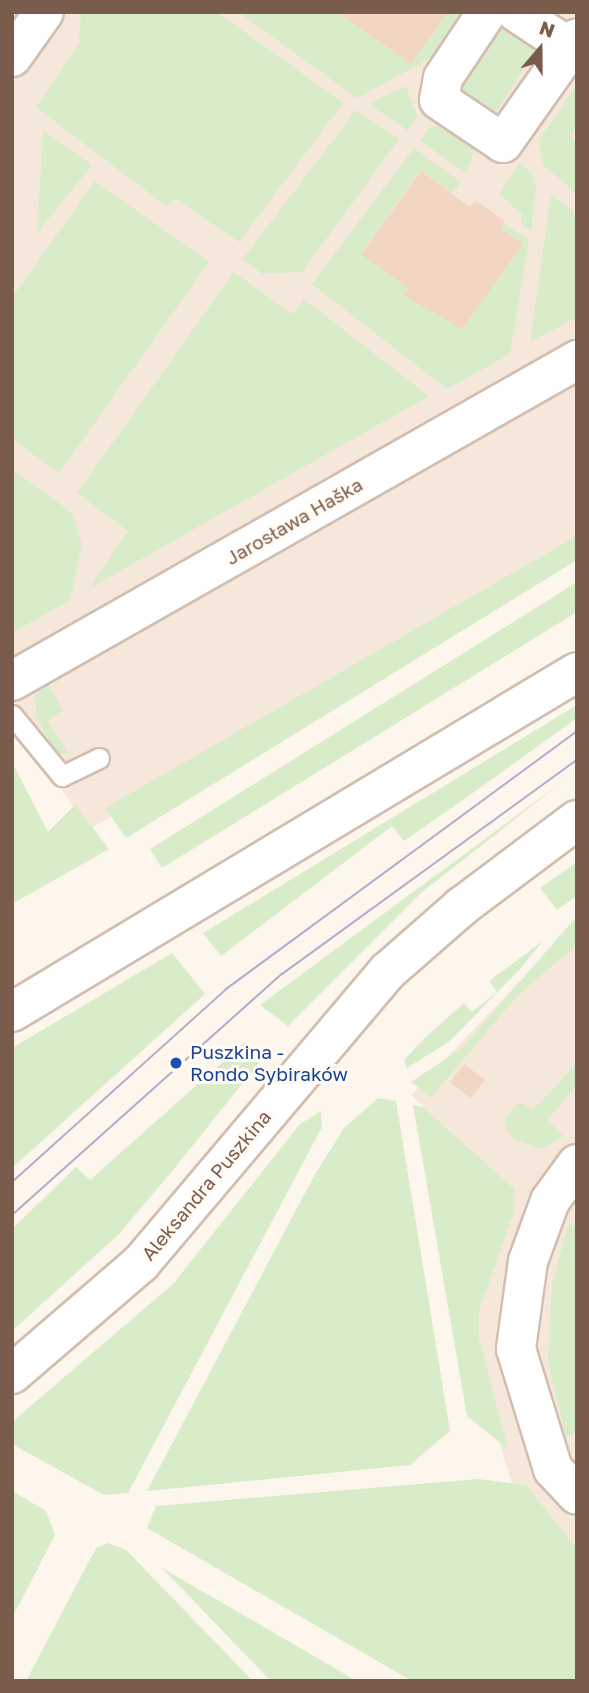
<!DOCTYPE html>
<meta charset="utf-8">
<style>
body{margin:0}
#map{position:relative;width:589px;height:1693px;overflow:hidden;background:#fdf6ec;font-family:"Golos Text",sans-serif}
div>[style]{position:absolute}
.residential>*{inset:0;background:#f5e8da}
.green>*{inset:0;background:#d8ecc9}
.building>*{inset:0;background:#f3d5c3;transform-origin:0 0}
.roads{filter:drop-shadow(2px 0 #d1beb0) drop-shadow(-2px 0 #d1beb0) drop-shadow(0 2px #d1beb0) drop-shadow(0 -2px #d1beb0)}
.service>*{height:19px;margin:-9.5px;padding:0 9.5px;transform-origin:9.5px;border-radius:9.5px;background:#fff}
.minor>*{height:38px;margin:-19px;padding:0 19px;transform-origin:19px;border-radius:19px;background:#fff}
.secondary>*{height:38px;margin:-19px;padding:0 19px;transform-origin:19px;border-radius:19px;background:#fff}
.tram>*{height:2px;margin:-1px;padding:0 1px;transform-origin:1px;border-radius:1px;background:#b9a8c9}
.dots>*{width:19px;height:19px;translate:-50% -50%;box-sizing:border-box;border:4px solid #fffaf3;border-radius:50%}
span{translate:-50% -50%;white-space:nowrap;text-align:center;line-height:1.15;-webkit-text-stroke:6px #fffaf3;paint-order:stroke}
.street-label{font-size:19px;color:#7a5c4d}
.transit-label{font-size:19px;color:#164399}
.left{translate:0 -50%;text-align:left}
.frame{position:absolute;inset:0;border:14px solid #7a5c4d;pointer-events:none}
.north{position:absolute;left:505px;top:14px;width:70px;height:70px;-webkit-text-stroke:5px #fffaf3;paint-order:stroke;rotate:20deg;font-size:19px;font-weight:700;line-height:28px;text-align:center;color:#7a5c4d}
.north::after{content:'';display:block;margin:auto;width:24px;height:32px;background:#7a5c4d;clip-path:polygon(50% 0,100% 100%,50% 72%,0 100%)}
</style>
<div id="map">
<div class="residential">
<div style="clip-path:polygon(12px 12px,577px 12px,577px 544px,88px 830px,12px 712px)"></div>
<div style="clip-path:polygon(577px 921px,577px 1575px,526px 1532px,465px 1325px,515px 1195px,411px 1095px)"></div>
</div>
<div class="green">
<div style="clip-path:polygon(81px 12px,217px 12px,343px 103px,239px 242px,176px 199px,166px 206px,36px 107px,79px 43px)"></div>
<div style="clip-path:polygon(238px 12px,337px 12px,411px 64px,448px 12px,467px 12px,449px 48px,357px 98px)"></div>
<div style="clip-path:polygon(501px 24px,528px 36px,535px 51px,499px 108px,487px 115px,454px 97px,456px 81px)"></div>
<div style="clip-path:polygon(577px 84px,577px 127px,570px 136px,577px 141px,577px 194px,543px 165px,539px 140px)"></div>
<div style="clip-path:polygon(406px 86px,417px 116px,408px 131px,369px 104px)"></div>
<div style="clip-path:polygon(356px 110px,399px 139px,302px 272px,263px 274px,242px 260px)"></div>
<div style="clip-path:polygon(446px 124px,476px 144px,466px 173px,420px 141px,429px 128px)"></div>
<div style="clip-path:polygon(43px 131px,92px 165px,37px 233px)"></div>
<div style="clip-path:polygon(414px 148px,461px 182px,452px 193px,420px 171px,361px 253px,408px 288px,403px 295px,462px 328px,523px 244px,500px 228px,503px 223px,529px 240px,510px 354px,447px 389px,312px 284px)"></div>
<div style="clip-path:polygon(519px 163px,533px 174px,536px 188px,531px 232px,521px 224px,522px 214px,499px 195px)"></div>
<div style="clip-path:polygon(95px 181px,209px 262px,59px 473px,12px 439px,12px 297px)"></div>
<div style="clip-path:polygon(551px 194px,577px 215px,577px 317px,530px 342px)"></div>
<div style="clip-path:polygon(234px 272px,292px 314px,304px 299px,429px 396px,90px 588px,128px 531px,77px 493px)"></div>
<div style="clip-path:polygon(12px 469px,72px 513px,82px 544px,70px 600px,12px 633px)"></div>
<div style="clip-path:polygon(577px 536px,577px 560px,126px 838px,105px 808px)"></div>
<div style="clip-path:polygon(577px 582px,577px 612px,162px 868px,150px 849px)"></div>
<div style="clip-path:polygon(48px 684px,63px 711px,47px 720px,69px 754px,56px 754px,36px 716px,35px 696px)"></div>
<div style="clip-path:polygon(577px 705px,577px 718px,477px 790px,404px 841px,392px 826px,221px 956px,203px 933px)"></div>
<div style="clip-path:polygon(12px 762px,48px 832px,75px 805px,109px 849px,12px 904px)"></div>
<div style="clip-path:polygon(562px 782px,421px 893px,288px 1026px,260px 1005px)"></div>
<div style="clip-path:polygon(577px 862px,577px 896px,557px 910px,540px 888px)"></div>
<div style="clip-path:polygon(577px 916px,577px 945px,517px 996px,431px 1098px,411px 1082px,462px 1048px)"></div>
<div style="clip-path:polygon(543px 941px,519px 970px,450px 1041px,407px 1068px,404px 1060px,427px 1036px,464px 1003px,472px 1012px,497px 992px,489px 981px)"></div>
<div style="clip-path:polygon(172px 953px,205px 994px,12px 1168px,12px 1048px)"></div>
<div style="clip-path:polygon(245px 1042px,261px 1060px,174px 1169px,119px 1234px,12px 1331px,12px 1229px,76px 1167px,90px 1180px)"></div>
<div style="clip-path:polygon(577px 1063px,577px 1085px,547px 1120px,564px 1136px,541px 1149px,512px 1138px,504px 1124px,508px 1114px,520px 1102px,533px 1110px)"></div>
<div style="clip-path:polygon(378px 1098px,396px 1101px,450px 1431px,410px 1465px,147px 1491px,314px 1176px,344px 1128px)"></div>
<div style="clip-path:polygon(413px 1105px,423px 1107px,515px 1190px,513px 1214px,479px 1311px,479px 1338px,508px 1449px,467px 1416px)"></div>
<div style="clip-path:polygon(321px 1111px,322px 1127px,128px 1493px,104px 1495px,12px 1444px,12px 1422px,173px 1284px,300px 1124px)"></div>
<div style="clip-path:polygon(569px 1222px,577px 1228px,577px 1433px,566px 1437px,548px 1362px,552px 1285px)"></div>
<div style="clip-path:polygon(478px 1479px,526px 1485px,577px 1549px,577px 1681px,412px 1681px,147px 1528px,156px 1506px)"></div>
<div style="clip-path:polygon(12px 1491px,46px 1511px,55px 1535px,12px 1618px)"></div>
<div style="clip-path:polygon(108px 1543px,126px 1550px,253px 1681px,26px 1681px,96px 1548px)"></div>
<div style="clip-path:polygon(162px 1568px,357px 1681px,271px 1681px)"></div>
</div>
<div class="building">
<div style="clip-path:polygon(337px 12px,448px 12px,411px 64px)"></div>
<div style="clip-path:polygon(421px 171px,470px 207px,475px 200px,505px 221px,500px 228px,523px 244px,462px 329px,403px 295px,408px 288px,361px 254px)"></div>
<div style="left:464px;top:1064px;width:26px;height:23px;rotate:37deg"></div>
</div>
<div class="roads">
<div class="service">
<div style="left:12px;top:715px;width:79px;rotate:50.7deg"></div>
<div style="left:62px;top:776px;width:41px;rotate:-25.9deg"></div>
</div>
<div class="minor">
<div style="left:487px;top:12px;width:79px;rotate:123.7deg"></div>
<div style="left:443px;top:78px;width:22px;rotate:100deg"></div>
<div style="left:439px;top:100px;width:77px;rotate:33.9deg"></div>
<div style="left:503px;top:143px;width:128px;rotate:-54.8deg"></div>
<div style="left:516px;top:12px;width:65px;rotate:33.7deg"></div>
<div style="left:12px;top:57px;width:55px;rotate:-54.6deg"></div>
<div style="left:12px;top:681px;width:650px;rotate:-29.6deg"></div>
<div style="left:577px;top:1164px;width:46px;rotate:126.1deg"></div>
<div style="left:550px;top:1201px;width:64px;rotate:110.1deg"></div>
<div style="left:528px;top:1261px;width:89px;rotate:97.8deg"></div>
<div style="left:516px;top:1349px;width:126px;rotate:72.9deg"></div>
<div style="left:553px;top:1469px;width:35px;rotate:47deg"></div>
</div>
<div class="secondary">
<div style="left:12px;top:1012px;width:659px;rotate:-31.04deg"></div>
<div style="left:12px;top:1374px;width:170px;rotate:-40.7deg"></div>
<div style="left:141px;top:1263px;width:382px;rotate:-49.8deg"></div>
<div style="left:388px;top:971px;width:97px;rotate:-41.2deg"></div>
<div style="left:461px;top:907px;width:145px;rotate:-36.9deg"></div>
</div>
</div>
<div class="tram">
<div style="left:12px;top:1182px;width:288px;rotate:-42deg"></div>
<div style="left:226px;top:989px;width:436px;rotate:-36.3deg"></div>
<div style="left:12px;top:1215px;width:362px;rotate:-41.8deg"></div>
<div style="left:282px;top:974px;width:364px;rotate:-36deg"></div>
</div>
<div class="dots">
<div style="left:176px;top:1063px;background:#1a4fb4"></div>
</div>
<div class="street-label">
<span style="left:294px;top:521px;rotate:-30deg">Jarosława Haška</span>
<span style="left:206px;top:1185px;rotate:-50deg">Aleksandra Puszkina</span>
</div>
<div class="transit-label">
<span class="left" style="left:190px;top:1063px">Puszkina -<br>Rondo Sybiraków</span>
</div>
<div class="frame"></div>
<div class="north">N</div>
</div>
